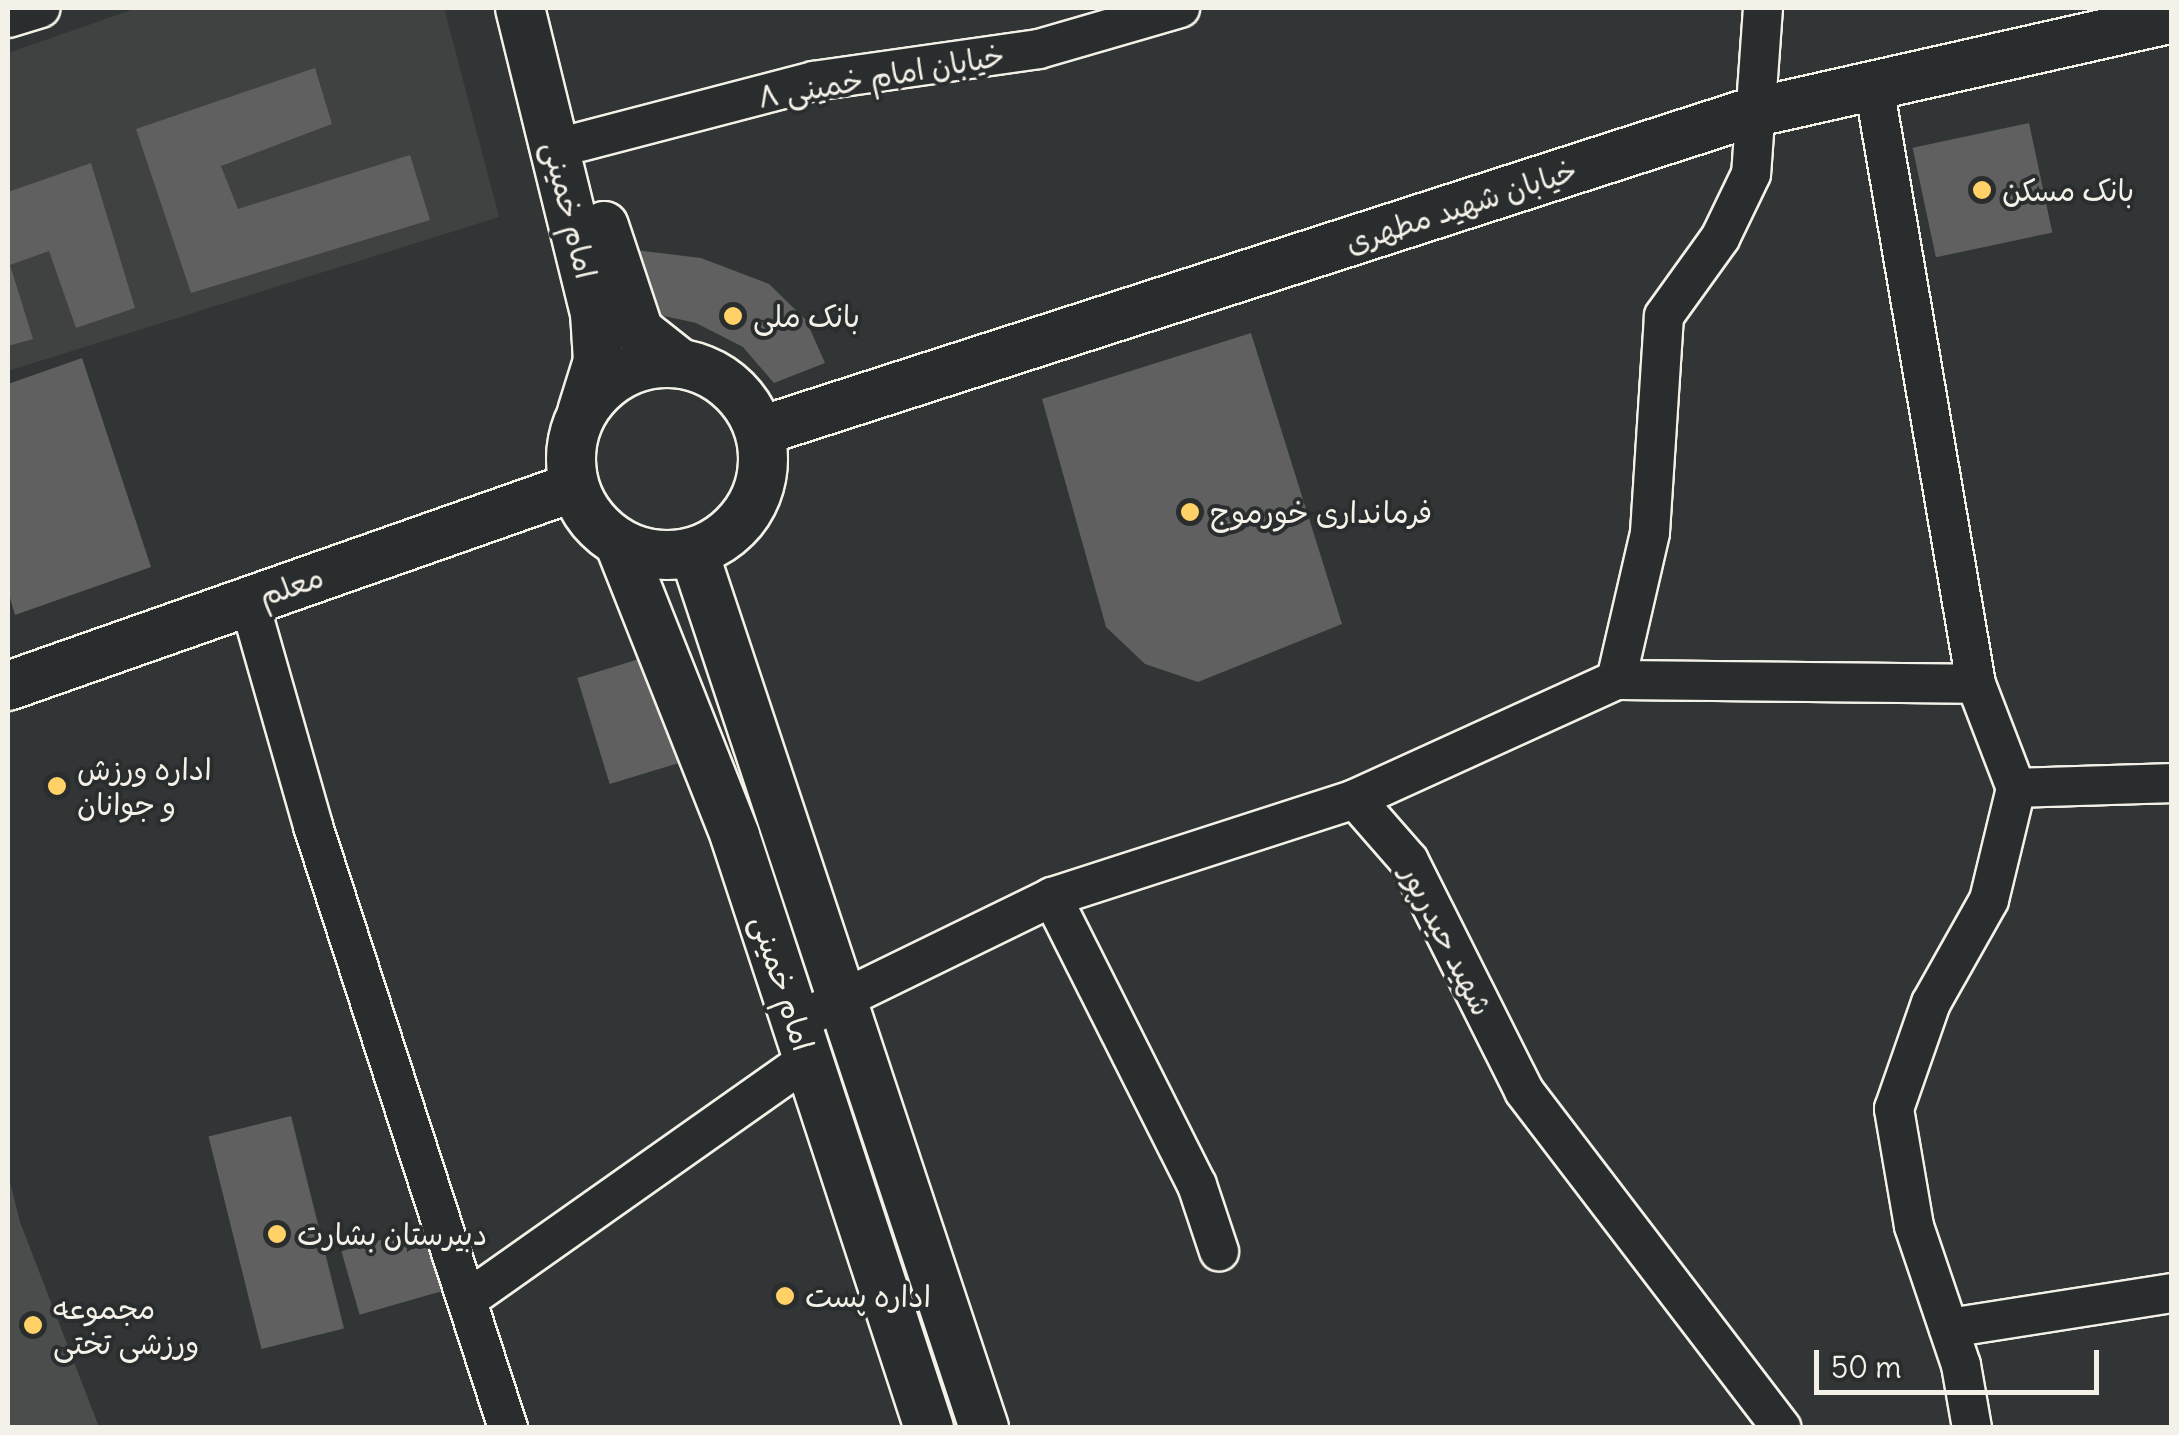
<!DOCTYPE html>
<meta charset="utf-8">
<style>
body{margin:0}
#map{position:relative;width:2179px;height:1435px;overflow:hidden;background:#323535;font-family:Delius,"Playpen Sans Arabic",sans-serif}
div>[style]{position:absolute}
.built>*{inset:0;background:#404242}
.green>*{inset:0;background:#4b4d4c}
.building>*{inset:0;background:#5f605f;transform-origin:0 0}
.roads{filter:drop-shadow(2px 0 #f4f1e8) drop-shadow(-2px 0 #f4f1e8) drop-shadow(0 2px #f4f1e8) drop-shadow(0 -2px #f4f1e8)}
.minor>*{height:38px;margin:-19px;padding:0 19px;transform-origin:19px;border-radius:19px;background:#2a2d2e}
.major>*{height:48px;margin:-24px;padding:0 24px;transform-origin:24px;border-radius:24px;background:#2a2d2e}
.major>.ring{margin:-24px;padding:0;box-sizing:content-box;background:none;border:48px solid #2a2d2e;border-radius:50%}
.dots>*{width:28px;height:28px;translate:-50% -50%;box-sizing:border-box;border:5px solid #2a2d2e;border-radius:50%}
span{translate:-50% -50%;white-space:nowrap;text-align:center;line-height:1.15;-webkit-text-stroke:8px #2a2d2e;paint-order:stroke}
.street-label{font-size:30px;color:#f4f1e8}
.poi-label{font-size:30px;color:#f4f1e8}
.left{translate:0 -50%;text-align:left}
.frame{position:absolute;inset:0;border:10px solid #f4f1e8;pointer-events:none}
.scale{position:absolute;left:1814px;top:1350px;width:285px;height:45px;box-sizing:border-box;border:5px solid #f4f1e8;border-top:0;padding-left:12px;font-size:30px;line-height:35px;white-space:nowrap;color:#f4f1e8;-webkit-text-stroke:8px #2a2d2e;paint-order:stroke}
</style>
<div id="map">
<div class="built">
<div style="clip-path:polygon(137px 8px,444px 8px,499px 217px,8px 371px,8px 53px)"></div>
</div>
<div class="green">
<div style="clip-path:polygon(8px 1174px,20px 1222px,99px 1427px,8px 1427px)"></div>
</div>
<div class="building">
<div style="clip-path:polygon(315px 68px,332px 124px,221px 166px,238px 209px,410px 155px,430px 220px,191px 293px,136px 129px)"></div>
<div style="left:2029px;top:123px;width:112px;height:119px;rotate:78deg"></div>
<div style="clip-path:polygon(91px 163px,135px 308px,76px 328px,49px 251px,10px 265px,33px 339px,8px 346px,8px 192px)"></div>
<div style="clip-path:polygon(635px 250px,701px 258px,769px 284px,806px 320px,825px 363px,774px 383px,743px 347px,696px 323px,646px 312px)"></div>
<div style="clip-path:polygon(1251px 333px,1342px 624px,1198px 682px,1145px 664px,1106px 627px,1042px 399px)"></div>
<div style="clip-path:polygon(82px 358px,151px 567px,15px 615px,8px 591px,8px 384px)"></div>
<div style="left:649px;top:656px;width:111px;height:75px;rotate:73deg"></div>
<div style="left:291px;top:1116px;width:219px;height:85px;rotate:76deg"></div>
<div style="left:426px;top:1227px;width:66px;height:88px;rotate:74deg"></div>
</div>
<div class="roads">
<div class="minor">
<div style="left:1763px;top:8px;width:166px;rotate:94.1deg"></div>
<div style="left:1751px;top:174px;width:71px;rotate:115.8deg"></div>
<div style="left:1720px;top:238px;width:96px;rotate:125.7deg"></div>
<div style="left:1664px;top:316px;width:217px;rotate:93.7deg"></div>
<div style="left:1650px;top:533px;width:151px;rotate:103deg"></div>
<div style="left:1616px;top:680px;width:360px;rotate:0.6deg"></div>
<div style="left:1976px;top:684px;width:111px;rotate:69deg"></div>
<div style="left:2016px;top:788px;width:156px;rotate:-1.8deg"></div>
<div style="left:8px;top:18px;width:34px;rotate:-17deg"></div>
<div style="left:1874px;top:86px;width:607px;rotate:80.32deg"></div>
<div style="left:580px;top:142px;width:242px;rotate:-14.6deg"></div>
<div style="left:814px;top:81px;width:227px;rotate:-8.1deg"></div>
<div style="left:1039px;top:49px;width:147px;rotate:-16.2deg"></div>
<div style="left:249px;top:601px;width:234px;rotate:74.1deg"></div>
<div style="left:313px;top:826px;width:633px;rotate:72.05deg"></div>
<div style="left:1355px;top:799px;width:287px;rotate:-24.5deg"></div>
<div style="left:1052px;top:897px;width:322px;rotate:63.3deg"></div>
<div style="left:1197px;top:1185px;width:70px;rotate:71.6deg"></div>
<div style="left:796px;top:1022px;width:285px;rotate:-26deg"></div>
<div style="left:1052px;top:897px;width:318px;rotate:-17.9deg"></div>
<div style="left:1355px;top:799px;width:82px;rotate:48.9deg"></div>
<div style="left:1409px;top:861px;width:257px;rotate:63.4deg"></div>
<div style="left:1524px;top:1091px;width:424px;rotate:52.6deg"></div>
<div style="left:471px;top:1297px;width:413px;rotate:-35.2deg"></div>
<div style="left:1949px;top:1328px;width:226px;rotate:-8.9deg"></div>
<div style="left:1972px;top:1428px;width:64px;rotate:-99.9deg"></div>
<div style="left:1961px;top:1365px;width:147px;rotate:-108.7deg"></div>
<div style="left:1914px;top:1226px;width:119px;rotate:-99.7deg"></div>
<div style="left:1894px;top:1109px;width:112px;rotate:-70.8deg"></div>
<div style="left:1931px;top:1003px;width:118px;rotate:-60.6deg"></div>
<div style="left:1989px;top:900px;width:115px;rotate:-76.4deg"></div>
</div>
<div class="major">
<div style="left:520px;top:8px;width:314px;rotate:76.2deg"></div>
<div style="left:595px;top:313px;width:48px;rotate:86.4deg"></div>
<div style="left:598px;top:361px;width:53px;rotate:107.4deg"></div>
<div style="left:604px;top:226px;width:111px;rotate:71.6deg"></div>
<div style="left:639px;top:331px;width:50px;rotate:38.5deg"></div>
<div class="ring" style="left:571px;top:363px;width:144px;height:144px"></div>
<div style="left:761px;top:431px;width:1032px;rotate:-17.84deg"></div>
<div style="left:1743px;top:115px;width:440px;rotate:-12.7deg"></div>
<div style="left:620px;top:545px;width:313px;rotate:68.4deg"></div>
<div style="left:735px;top:836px;width:623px;rotate:71.86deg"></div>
<div style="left:694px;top:553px;width:922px;rotate:71.66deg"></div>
<div style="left:8px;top:686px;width:600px;rotate:-19.37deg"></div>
</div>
</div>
<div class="dots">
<div style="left:1982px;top:190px;background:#ffd166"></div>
<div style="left:733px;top:316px;background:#ffd166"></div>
<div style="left:1190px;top:512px;background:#ffd166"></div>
<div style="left:57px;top:786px;background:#ffd166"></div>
<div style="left:277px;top:1234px;background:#ffd166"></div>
<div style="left:785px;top:1296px;background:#ffd166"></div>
<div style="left:33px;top:1325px;background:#ffd166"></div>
</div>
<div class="street-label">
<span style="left:881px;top:76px;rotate:-10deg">خیابان امام خمینی ۸</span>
<span style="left:1461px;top:206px;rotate:-18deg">خیابان شهید مطهری</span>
<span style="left:570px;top:210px;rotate:76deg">امام خمینی</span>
<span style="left:291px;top:586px;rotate:-19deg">معلم</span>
<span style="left:1447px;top:940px;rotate:63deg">شهید حیدرپور</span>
<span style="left:783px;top:983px;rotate:72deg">امام خمینی</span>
</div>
<div class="poi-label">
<span class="left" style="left:2002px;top:190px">بانک مسکن</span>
<span class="left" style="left:753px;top:316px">بانک ملی</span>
<span class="left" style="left:1210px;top:512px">فرمانداری خورموج</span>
<span class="left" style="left:77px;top:786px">اداره ورزش<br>و جوانان</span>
<span class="left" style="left:297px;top:1234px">دبیرستان بشارت</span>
<span class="left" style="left:805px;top:1296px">اداره پست</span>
<span class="left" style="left:53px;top:1325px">مجموعه<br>ورزشی تختی</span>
</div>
<div class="frame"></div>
<div class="scale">50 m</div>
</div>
